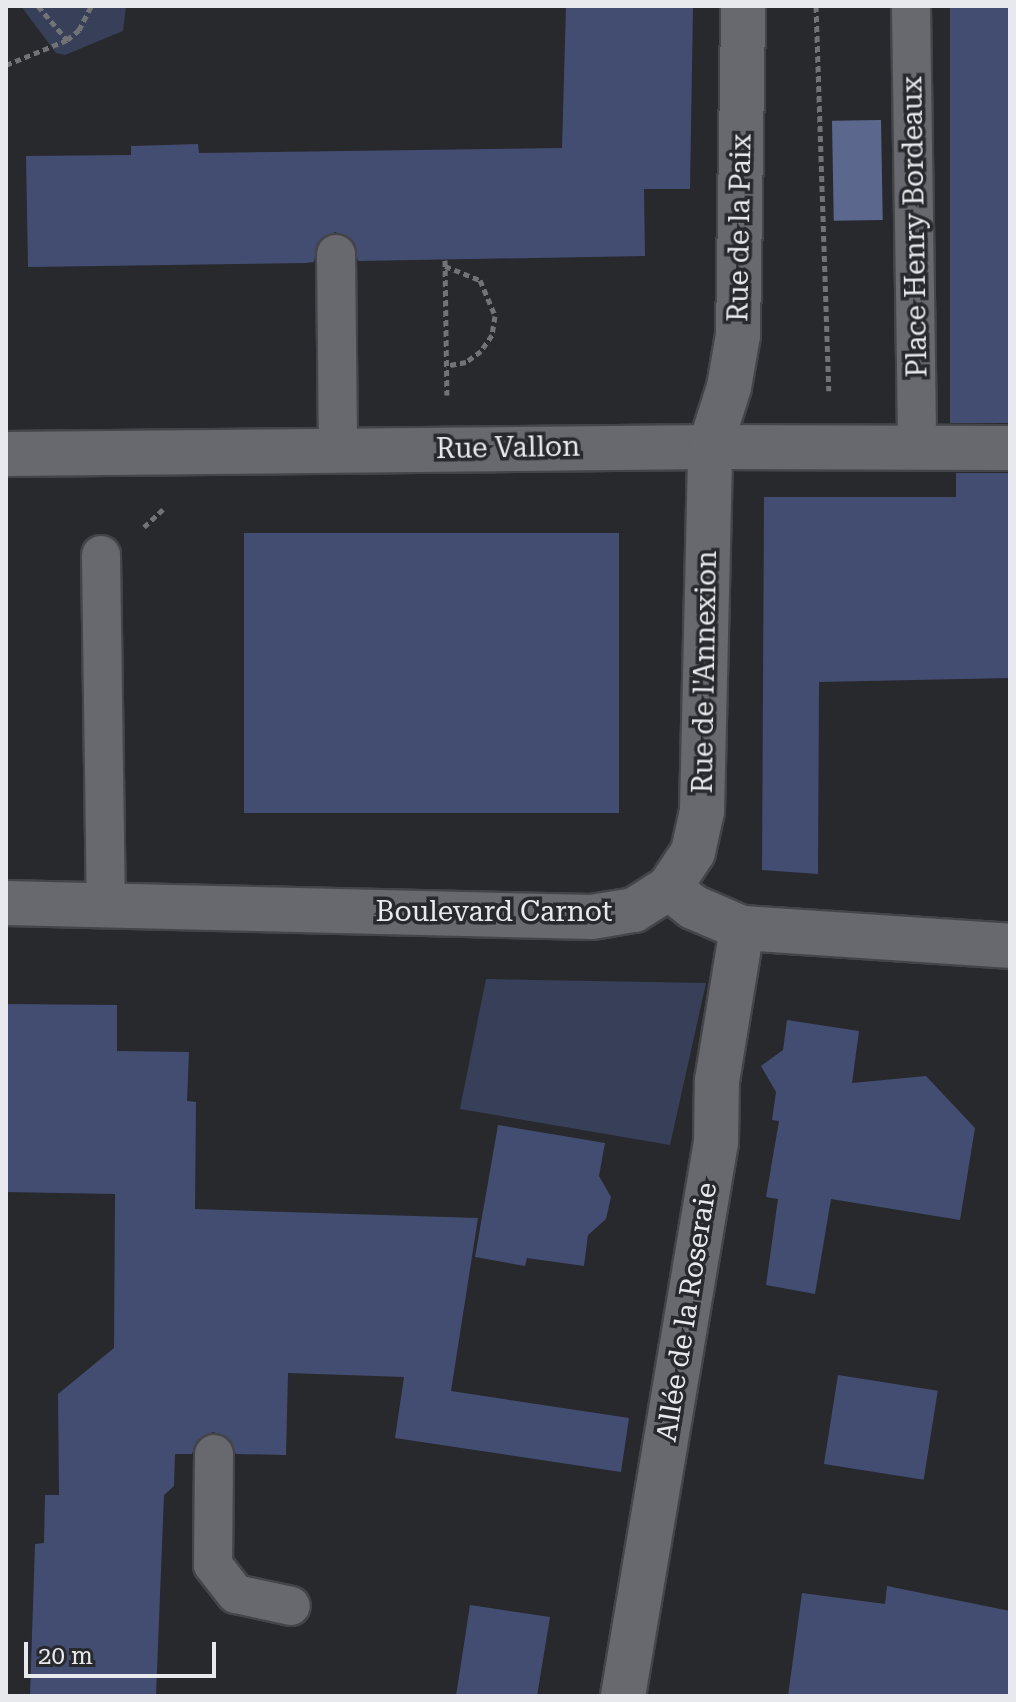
<!DOCTYPE html>
<meta charset="utf-8">
<style>
body{margin:0}
#map{position:relative;width:1016px;height:1702px;overflow:hidden;background:#27292d;font-family:"Roboto Serif",serif}
div>[style]{position:absolute}
.green>*{inset:0;background:#384059}
.water>*{inset:0;background:#5b678d;transform-origin:0 0}
.building>*{inset:0;background:#434d72;transform-origin:0 0}
.path>*{height:5px;margin-top:-2.5px;transform-origin:0;background:repeating-linear-gradient(90deg,#717376 0 6px,transparent 0 10px)}
.roads{filter:drop-shadow(2px 0 #444549) drop-shadow(-2px 0 #444549) drop-shadow(0 2px #444549) drop-shadow(0 -2px #444549)}
.lane>*{height:38px;margin:-19px;padding:0 19px;transform-origin:19px;border-radius:19px;background:#67696e}
.street>*{height:44px;margin:-22px;padding:0 22px;transform-origin:22px;border-radius:22px;background:#67696e}
.secondary>*{height:44px;margin:-22px;padding:0 22px;transform-origin:22px;border-radius:22px;background:#67696e}
span{translate:-50% -50%;white-space:nowrap;text-align:center;line-height:1.15;-webkit-text-stroke:7px #27292d;paint-order:stroke}
.street-label{font-size:28px;color:#e8e9ec}
.frame{position:absolute;inset:0;border:8px solid #e8e9ec;pointer-events:none}
.scale{position:absolute;left:24px;top:1642px;width:192px;height:36px;box-sizing:border-box;border:4px solid #e8e9ec;border-top:0;padding-left:10px;font-size:24px;line-height:28px;white-space:nowrap;color:#e8e9ec;-webkit-text-stroke:6px #27292d;paint-order:stroke}
</style>
<div id="map">
<div class="green">
<div style="clip-path:polygon(21px 6px,126px 6px,123px 31px,65px 55px,56px 53px)"></div>
<div style="clip-path:polygon(486px 979px,706px 983px,670px 1145px,460px 1109px)"></div>
</div>
<div class="water">
<div style="left:881px;top:120px;width:100px;height:49px;rotate:89deg"></div>
</div>
<div class="building">
<div style="clip-path:polygon(566px 6px,693px 6px,690px 189px,644px 189px,645px 256px,358px 261px,354px 242px,335px 232px,317px 243px,314px 262px,306px 263px,28px 267px,26px 156px,131px 155px,131px 146px,198px 144px,199px 153px,562px 148px)"></div>
<div style="left:950px;top:6px;width:60px;height:417px"></div>
<div style="clip-path:polygon(956px 473px,1010px 473px,1010px 678px,819px 682px,818px 874px,762px 870px,764px 497px,956px 497px)"></div>
<div style="left:619px;top:533px;width:280px;height:375px;rotate:90deg"></div>
<div style="clip-path:polygon(6px 1004px,117px 1005px,117px 1051px,189px 1052px,187px 1101px,196px 1102px,195px 1209px,478px 1218px,451px 1391px,629px 1418px,621px 1472px,395px 1438px,404px 1377px,288px 1373px,286px 1455px,236px 1454px,226px 1436px,213px 1432px,196px 1442px,192px 1454px,175px 1454px,174px 1486px,164px 1495px,156px 1696px,30px 1696px,35px 1544px,44px 1543px,45px 1495px,59px 1495px,58px 1394px,114px 1348px,115px 1194px,6px 1192px)"></div>
<div style="clip-path:polygon(787px 1020px,859px 1031px,852px 1083px,926px 1076px,975px 1128px,960px 1220px,831px 1199px,815px 1294px,766px 1285px,778px 1199px,766px 1197px,779px 1121px,772px 1120px,776px 1092px,761px 1066px,783px 1050px)"></div>
<div style="clip-path:polygon(498px 1125px,605px 1143px,599px 1176px,611px 1197px,606px 1219px,588px 1235px,584px 1266px,527px 1258px,525px 1266px,475px 1257px)"></div>
<div style="left:838px;top:1375px;width:101px;height:90px;rotate:9deg"></div>
<div style="clip-path:polygon(887px 1586px,1010px 1611px,1010px 1696px,788px 1696px,802px 1593px,885px 1604px)"></div>
<div style="clip-path:polygon(470px 1605px,550px 1617px,537px 1696px,456px 1696px)"></div>
</div>
<div class="path">
<div style="left:38px;top:6px;width:45px;rotate:49.5deg"></div>
<div style="left:816px;top:6px;width:385px;rotate:88.1deg"></div>
<div style="left:6px;top:65px;width:66px;rotate:-22.3deg"></div>
<div style="left:67px;top:40px;width:16px;rotate:-40deg"></div>
<div style="left:79px;top:30px;width:27px;rotate:-63deg"></div>
<div style="left:445px;top:260px;width:135px;rotate:89.2deg"></div>
<div style="left:445px;top:266px;width:38px;rotate:22deg"></div>
<div style="left:480px;top:280px;width:39px;rotate:67deg"></div>
<div style="left:495px;top:316px;width:19px;rotate:99deg"></div>
<div style="left:492px;top:335px;width:19px;rotate:125deg"></div>
<div style="left:481px;top:351px;width:19px;rotate:144deg"></div>
<div style="left:466px;top:362px;width:20px;rotate:169deg"></div>
<div style="left:144px;top:527px;width:26px;rotate:-43deg"></div>
</div>
<div class="roads">
<div class="lane">
<div style="left:911px;top:6px;width:442px;rotate:89.2deg"></div>
<div style="left:336px;top:254px;width:196px;rotate:89.4deg"></div>
<div style="left:101px;top:555px;width:351px;rotate:89.2deg"></div>
<div style="left:214px;top:1454px;width:111px;rotate:90.5deg"></div>
<div style="left:213px;top:1565px;width:37px;rotate:52deg"></div>
<div style="left:236px;top:1594px;width:56px;rotate:12.3deg"></div>
</div>
<div class="street">
<div style="left:710px;top:447px;width:300px;rotate:0.2deg"></div>
<div style="left:669px;top:888px;width:31px;rotate:38deg"></div>
<div style="left:693px;top:907px;width:53px;rotate:23.2deg"></div>
<div style="left:742px;top:928px;width:269px;rotate:3.8deg"></div>
<div style="left:623px;top:1696px;width:562px;rotate:-80.47deg"></div>
<div style="left:716px;top:1142px;width:61px;rotate:-89.1deg"></div>
<div style="left:717px;top:1081px;width:155px;rotate:-80.7deg"></div>
</div>
<div class="secondary">
<div style="left:6px;top:454px;width:704px;rotate:-0.57deg"></div>
<div style="left:6px;top:903px;width:586px;rotate:1.37deg"></div>
<div style="left:592px;top:917px;width:43px;rotate:-9.5deg"></div>
<div style="left:634px;top:910px;width:41px;rotate:-32.2deg"></div>
<div style="left:669px;top:888px;width:43px;rotate:-56.3deg"></div>
<div style="left:693px;top:852px;width:42px;rotate:-77.6deg"></div>
<div style="left:702px;top:811px;width:364px;rotate:-88.7deg"></div>
<div style="left:710px;top:447px;width:63px;rotate:-72.4deg"></div>
<div style="left:729px;top:387px;width:53px;rotate:-80.2deg"></div>
<div style="left:738px;top:335px;width:329px;rotate:-89.1deg"></div>
</div>
</div>
<div class="street-label">
<span style="left:915px;top:227px;rotate:-91deg">Place Henry Bordeaux</span>
<span style="left:740px;top:228px;rotate:-89deg">Rue de la Paix</span>
<span style="left:508px;top:448px;rotate:-1deg">Rue Vallon</span>
<span style="left:705px;top:672px;rotate:-89deg">Rue de l'Annexion</span>
<span style="left:494px;top:912px">Boulevard Carnot</span>
<span style="left:687px;top:1312px;rotate:-81deg">Allée de la Roseraie</span>
</div>
<div class="frame"></div>
<div class="scale">20 m</div>
</div>
